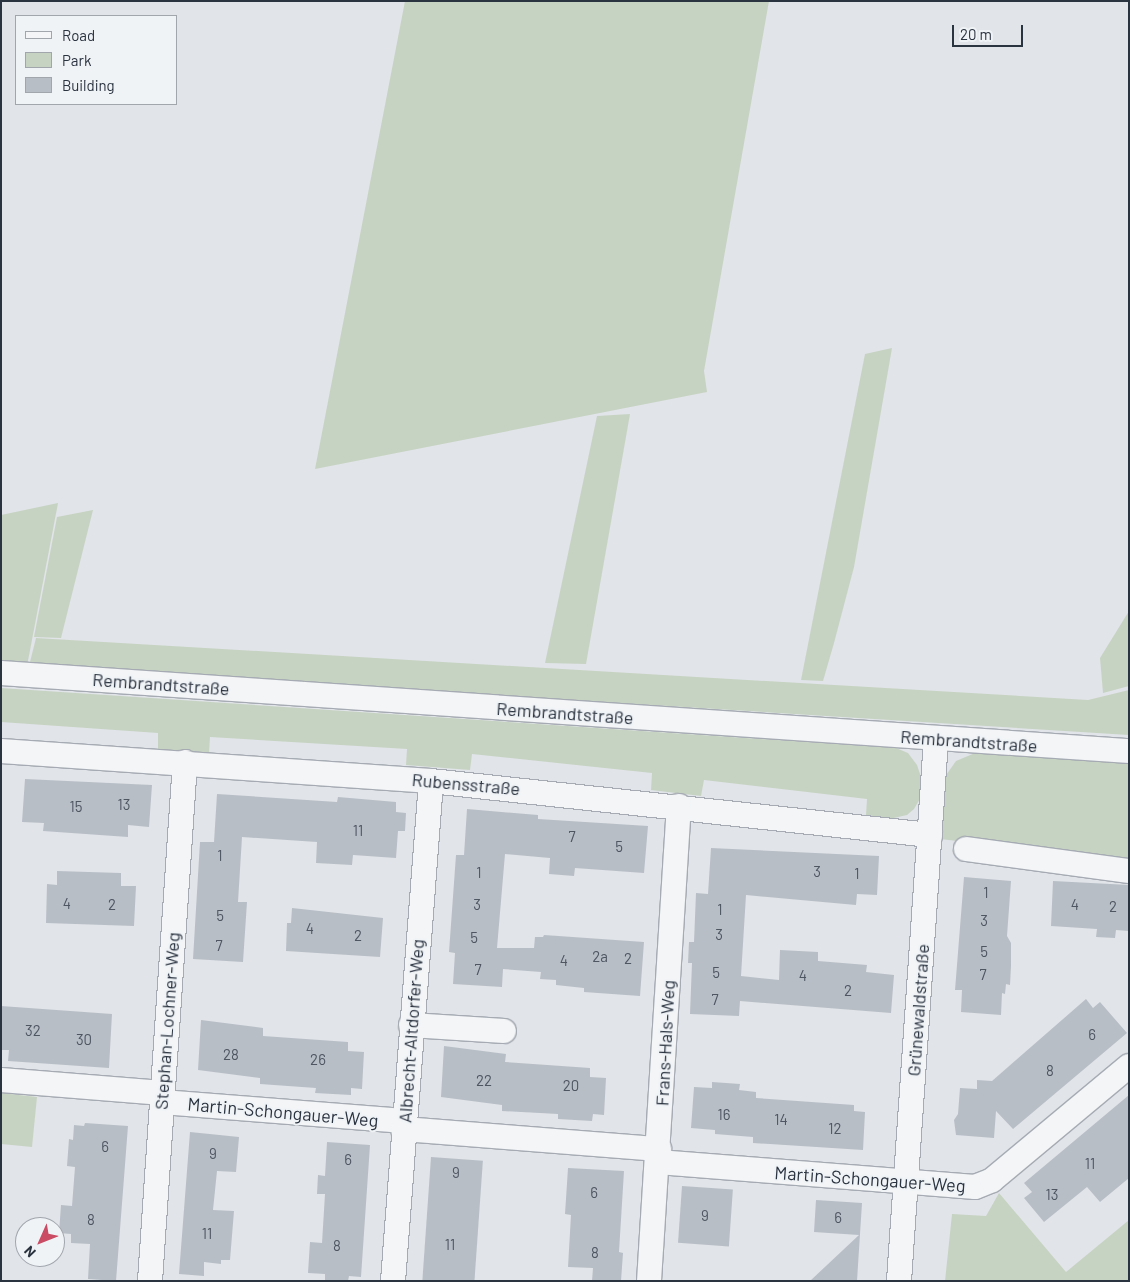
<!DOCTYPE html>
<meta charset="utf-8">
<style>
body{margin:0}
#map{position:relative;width:1130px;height:1282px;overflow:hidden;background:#e1e4e9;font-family:Barlow,sans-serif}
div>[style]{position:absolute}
.green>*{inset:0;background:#c7d3c2}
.building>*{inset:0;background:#b8bec6;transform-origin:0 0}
.roads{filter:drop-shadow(1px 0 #a6abb3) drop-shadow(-1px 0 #a6abb3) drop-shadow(0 1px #a6abb3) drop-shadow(0 -1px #a6abb3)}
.minor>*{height:24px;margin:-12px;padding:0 12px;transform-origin:12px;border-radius:12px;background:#f3f5f7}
span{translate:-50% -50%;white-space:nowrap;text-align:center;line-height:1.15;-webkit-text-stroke:4px #f0f3f6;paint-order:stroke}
.number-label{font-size:15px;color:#4e5662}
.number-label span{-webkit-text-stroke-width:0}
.street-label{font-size:18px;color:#2a3340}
.frame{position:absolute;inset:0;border:2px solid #2a3340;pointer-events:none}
.legend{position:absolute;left:15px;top:15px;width:162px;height:90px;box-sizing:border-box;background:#f0f3f6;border:1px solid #a1a6ad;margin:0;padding:6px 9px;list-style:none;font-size:15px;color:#2a3340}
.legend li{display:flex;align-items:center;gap:10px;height:25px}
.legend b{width:25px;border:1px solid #a1a6ad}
.north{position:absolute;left:15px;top:1217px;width:50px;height:50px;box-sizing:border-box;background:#f0f3f6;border:1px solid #a1a6ad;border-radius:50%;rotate:226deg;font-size:14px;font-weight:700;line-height:20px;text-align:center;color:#2a3340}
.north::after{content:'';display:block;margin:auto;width:18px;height:22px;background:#c94b64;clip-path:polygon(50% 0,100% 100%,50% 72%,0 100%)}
.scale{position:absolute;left:952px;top:25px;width:71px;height:22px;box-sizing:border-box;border:2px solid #2a3340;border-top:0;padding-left:6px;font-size:15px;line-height:18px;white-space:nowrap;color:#2a3340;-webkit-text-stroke:4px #f0f3f6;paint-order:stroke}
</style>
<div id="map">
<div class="green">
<div style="clip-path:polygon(405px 1px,769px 1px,704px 371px,707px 392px,315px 469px)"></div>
<div style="clip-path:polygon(892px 348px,854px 567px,834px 643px,823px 681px,801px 680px,865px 354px)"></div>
<div style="clip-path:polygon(630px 414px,586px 664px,545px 663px,597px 416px)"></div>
<div style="clip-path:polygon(58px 503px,27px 666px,1px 664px,1px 515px)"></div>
<div style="clip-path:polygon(93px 510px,61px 638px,34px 637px,57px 517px)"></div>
<div style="clip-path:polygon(1129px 611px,1129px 686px,1103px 693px,1100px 658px)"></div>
<div style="clip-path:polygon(36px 638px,1088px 700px,1129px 690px,1129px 735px,29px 666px)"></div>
<div style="clip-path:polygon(1px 688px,896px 748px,908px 753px,917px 765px,922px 780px,921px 797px,914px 809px,907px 815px,889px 819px,866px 815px,867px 799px,704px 780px,701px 796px,651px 790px,652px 773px,472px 754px,470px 770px,406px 765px,407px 749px,210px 737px,209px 753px,158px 749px,158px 733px,1px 722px)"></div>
<div style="clip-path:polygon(975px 753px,1129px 763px,1129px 861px,940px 839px,944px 778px,956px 761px)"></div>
<div style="clip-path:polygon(1px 1093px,37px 1097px,32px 1147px,1px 1144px)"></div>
<div style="clip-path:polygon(999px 1193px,1066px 1272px,1129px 1220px,1129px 1281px,945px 1281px,952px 1214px,986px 1216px)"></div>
</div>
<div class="building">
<div style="clip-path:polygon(25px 779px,152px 785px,149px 827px,128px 825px,128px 837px,43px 831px,44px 823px,22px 822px)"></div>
<div style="clip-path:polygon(217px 794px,337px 802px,338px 797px,396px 802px,396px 812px,406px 813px,405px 831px,398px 831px,396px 858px,353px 855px,352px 865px,316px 863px,317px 842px,242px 837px,238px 902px,247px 902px,243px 962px,193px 959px,200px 842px,214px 842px)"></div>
<div style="clip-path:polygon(467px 809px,538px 815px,538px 819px,648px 826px,644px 873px,575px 868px,574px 876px,549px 874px,550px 858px,505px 854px,497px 948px,534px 948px,535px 937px,543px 937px,544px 935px,644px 942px,640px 996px,584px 992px,584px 988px,556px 985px,556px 980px,540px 979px,541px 972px,503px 969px,502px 987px,453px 984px,455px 953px,449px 952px,456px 855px,464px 855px)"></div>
<div style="clip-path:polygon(711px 848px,879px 856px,877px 895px,857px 894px,856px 905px,746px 895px,741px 976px,779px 980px,780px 950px,818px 952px,818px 961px,867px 965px,866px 972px,894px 975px,891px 1013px,740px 1001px,739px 1016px,690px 1014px,692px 963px,688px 963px,689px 942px,694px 942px,696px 893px,708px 894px)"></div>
<div style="clip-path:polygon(57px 871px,121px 873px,121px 886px,136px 886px,134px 926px,46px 923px,47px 884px,57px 885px)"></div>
<div style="clip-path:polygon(964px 877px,1011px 881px,1007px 936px,1011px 943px,1011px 966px,1010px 985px,1006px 984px,1005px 994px,1002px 993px,1001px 1015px,961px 1012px,962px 990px,955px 990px)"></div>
<div style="clip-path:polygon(1053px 881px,1129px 885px,1129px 931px,1116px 930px,1115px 938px,1096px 937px,1097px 929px,1051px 926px)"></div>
<div style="clip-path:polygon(292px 908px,383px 918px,380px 957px,286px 951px,287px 923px,291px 923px)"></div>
<div style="clip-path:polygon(1086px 999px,1093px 1008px,1100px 1002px,1127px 1033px,1013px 1129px,996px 1111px,994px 1138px,956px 1135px,954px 1120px,958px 1114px,960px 1088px,977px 1089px,977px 1080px,992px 1081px)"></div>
<div style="clip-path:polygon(1px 1006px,112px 1014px,109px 1068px,8px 1061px,9px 1050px,1px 1050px)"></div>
<div style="clip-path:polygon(201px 1020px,263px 1028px,263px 1036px,348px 1042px,348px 1051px,364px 1052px,362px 1089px,351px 1088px,351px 1095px,315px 1093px,316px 1088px,260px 1084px,260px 1078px,198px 1070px)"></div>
<div style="clip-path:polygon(444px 1046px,506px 1054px,505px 1062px,590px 1068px,590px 1077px,606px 1078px,604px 1115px,593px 1114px,592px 1121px,558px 1119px,558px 1114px,502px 1111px,502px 1105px,441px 1097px)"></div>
<div style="clip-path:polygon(712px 1082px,740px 1084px,739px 1090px,756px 1092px,756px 1098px,854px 1105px,854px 1111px,865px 1112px,863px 1150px,753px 1143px,753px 1137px,715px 1134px,715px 1130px,691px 1128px,694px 1087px,712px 1088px)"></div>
<div style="clip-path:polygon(1129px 1095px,1129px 1178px,1100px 1202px,1087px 1187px,1044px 1222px,1024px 1198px,1032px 1192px,1024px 1183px)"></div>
<div style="clip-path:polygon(85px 1123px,128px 1126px,116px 1281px,88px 1279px,90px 1244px,71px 1243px,71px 1234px,59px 1233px,61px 1205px,72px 1206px,75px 1167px,67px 1166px,69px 1139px,73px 1140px,74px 1125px,84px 1126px)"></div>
<div style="clip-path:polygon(190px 1132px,239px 1137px,236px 1172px,217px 1171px,213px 1210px,234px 1211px,230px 1260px,221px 1260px,221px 1264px,204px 1262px,204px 1276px,179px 1274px)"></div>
<div style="clip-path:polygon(327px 1142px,370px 1145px,361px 1277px,349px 1276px,348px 1281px,325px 1281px,325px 1274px,308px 1273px,310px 1242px,322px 1243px,325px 1194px,317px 1194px,318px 1175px,325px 1176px)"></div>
<div style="left:431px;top:1157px;width:52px;height:124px;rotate:4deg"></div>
<div style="clip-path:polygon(568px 1168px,624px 1171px,619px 1252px,623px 1253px,621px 1281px,592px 1281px,593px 1268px,568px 1267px,571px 1215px,565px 1214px)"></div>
<div style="left:682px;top:1186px;width:51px;height:57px;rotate:4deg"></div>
<div style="clip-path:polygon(816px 1200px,862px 1203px,857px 1281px,810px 1281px,859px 1235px,814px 1232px)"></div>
</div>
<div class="roads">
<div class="minor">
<div style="left:1px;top:673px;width:1131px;rotate:3.96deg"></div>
<div style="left:1px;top:751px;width:431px;rotate:4deg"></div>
<div style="left:431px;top:781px;width:502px;rotate:6.18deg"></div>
<div style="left:966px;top:849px;width:164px;rotate:7.7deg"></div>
<div style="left:411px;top:1025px;width:93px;rotate:3.7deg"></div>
<div style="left:1px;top:1080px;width:162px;rotate:4.6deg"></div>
<div style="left:162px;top:1102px;width:243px;rotate:4.5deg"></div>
<div style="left:403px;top:1129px;width:257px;rotate:4.5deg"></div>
<div style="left:658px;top:1162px;width:318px;rotate:4.5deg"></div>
<div style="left:975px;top:1187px;width:18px;rotate:-22deg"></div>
<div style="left:992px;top:1180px;width:178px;rotate:-39.8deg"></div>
<div style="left:150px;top:1281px;width:520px;rotate:-86.14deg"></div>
<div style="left:393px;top:1281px;width:501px;rotate:-85.65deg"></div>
<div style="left:649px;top:1281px;width:476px;rotate:-86.4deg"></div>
<div style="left:899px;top:1281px;width:543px;rotate:-86.09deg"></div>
</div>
</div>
<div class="number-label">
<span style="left:124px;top:805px">13</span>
<span style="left:76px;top:807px">15</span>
<span style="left:358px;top:831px">11</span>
<span style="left:572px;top:837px">7</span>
<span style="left:619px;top:847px">5</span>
<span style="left:220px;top:856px">1</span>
<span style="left:817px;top:872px">3</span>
<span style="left:479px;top:873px">1</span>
<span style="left:857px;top:874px">1</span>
<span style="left:986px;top:893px">1</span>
<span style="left:67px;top:904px">4</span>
<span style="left:112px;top:905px">2</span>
<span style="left:477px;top:905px">3</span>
<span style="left:1075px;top:905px">4</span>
<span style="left:1113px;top:907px">2</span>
<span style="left:720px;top:910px">1</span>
<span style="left:220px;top:916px">5</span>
<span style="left:984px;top:921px">3</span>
<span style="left:310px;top:929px">4</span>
<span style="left:719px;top:935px">3</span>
<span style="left:358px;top:936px">2</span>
<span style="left:474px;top:938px">5</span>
<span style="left:219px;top:946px">7</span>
<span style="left:984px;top:952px">5</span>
<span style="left:600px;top:957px">2a</span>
<span style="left:628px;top:959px">2</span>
<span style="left:564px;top:961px">4</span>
<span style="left:478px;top:970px">7</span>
<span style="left:716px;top:973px">5</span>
<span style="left:983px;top:975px">7</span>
<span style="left:803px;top:976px">4</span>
<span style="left:848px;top:991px">2</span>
<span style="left:715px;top:1000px">7</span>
<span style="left:33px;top:1031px">32</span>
<span style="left:1092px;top:1035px">6</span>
<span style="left:84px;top:1040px">30</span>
<span style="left:231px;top:1055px">28</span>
<span style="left:318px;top:1060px">26</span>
<span style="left:1050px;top:1071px">8</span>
<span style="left:484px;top:1081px">22</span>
<span style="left:571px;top:1086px">20</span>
<span style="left:724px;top:1115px">16</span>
<span style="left:781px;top:1120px">14</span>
<span style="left:835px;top:1129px">12</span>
<span style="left:105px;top:1147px">6</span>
<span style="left:213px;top:1154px">9</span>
<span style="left:348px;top:1160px">6</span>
<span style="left:1090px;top:1164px">11</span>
<span style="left:456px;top:1173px">9</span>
<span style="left:594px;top:1193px">6</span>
<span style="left:1052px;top:1195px">13</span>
<span style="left:705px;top:1216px">9</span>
<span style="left:838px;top:1218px">6</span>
<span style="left:91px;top:1220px">8</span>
<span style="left:207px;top:1234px">11</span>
<span style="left:450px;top:1245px">11</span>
<span style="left:337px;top:1246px">8</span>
<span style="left:595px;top:1253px">8</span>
</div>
<div class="street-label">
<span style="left:161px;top:684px;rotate:4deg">Rembrandtstraße</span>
<span style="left:565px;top:713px;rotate:4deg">Rembrandtstraße</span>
<span style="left:969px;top:741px;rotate:4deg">Rembrandtstraße</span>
<span style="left:466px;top:784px;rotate:5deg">Rubensstraße</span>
<span style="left:918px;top:1010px;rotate:-86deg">Grünewaldstraße</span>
<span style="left:167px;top:1021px;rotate:-86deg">Stephan-Lochner-Weg</span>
<span style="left:411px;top:1031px;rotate:-86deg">Albrecht-Altdorfer-Weg</span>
<span style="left:665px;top:1043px;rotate:-87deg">Frans-Hals-Weg</span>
<span style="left:283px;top:1112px;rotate:5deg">Martin-Schongauer-Weg</span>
<span style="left:870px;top:1179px;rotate:4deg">Martin-Schongauer-Weg</span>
</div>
<div class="frame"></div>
<ul class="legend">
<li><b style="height:6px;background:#f3f5f7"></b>Road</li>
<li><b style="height:14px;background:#c7d3c2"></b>Park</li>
<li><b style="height:14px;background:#b8bec6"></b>Building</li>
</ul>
<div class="north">N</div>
<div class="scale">20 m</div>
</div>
